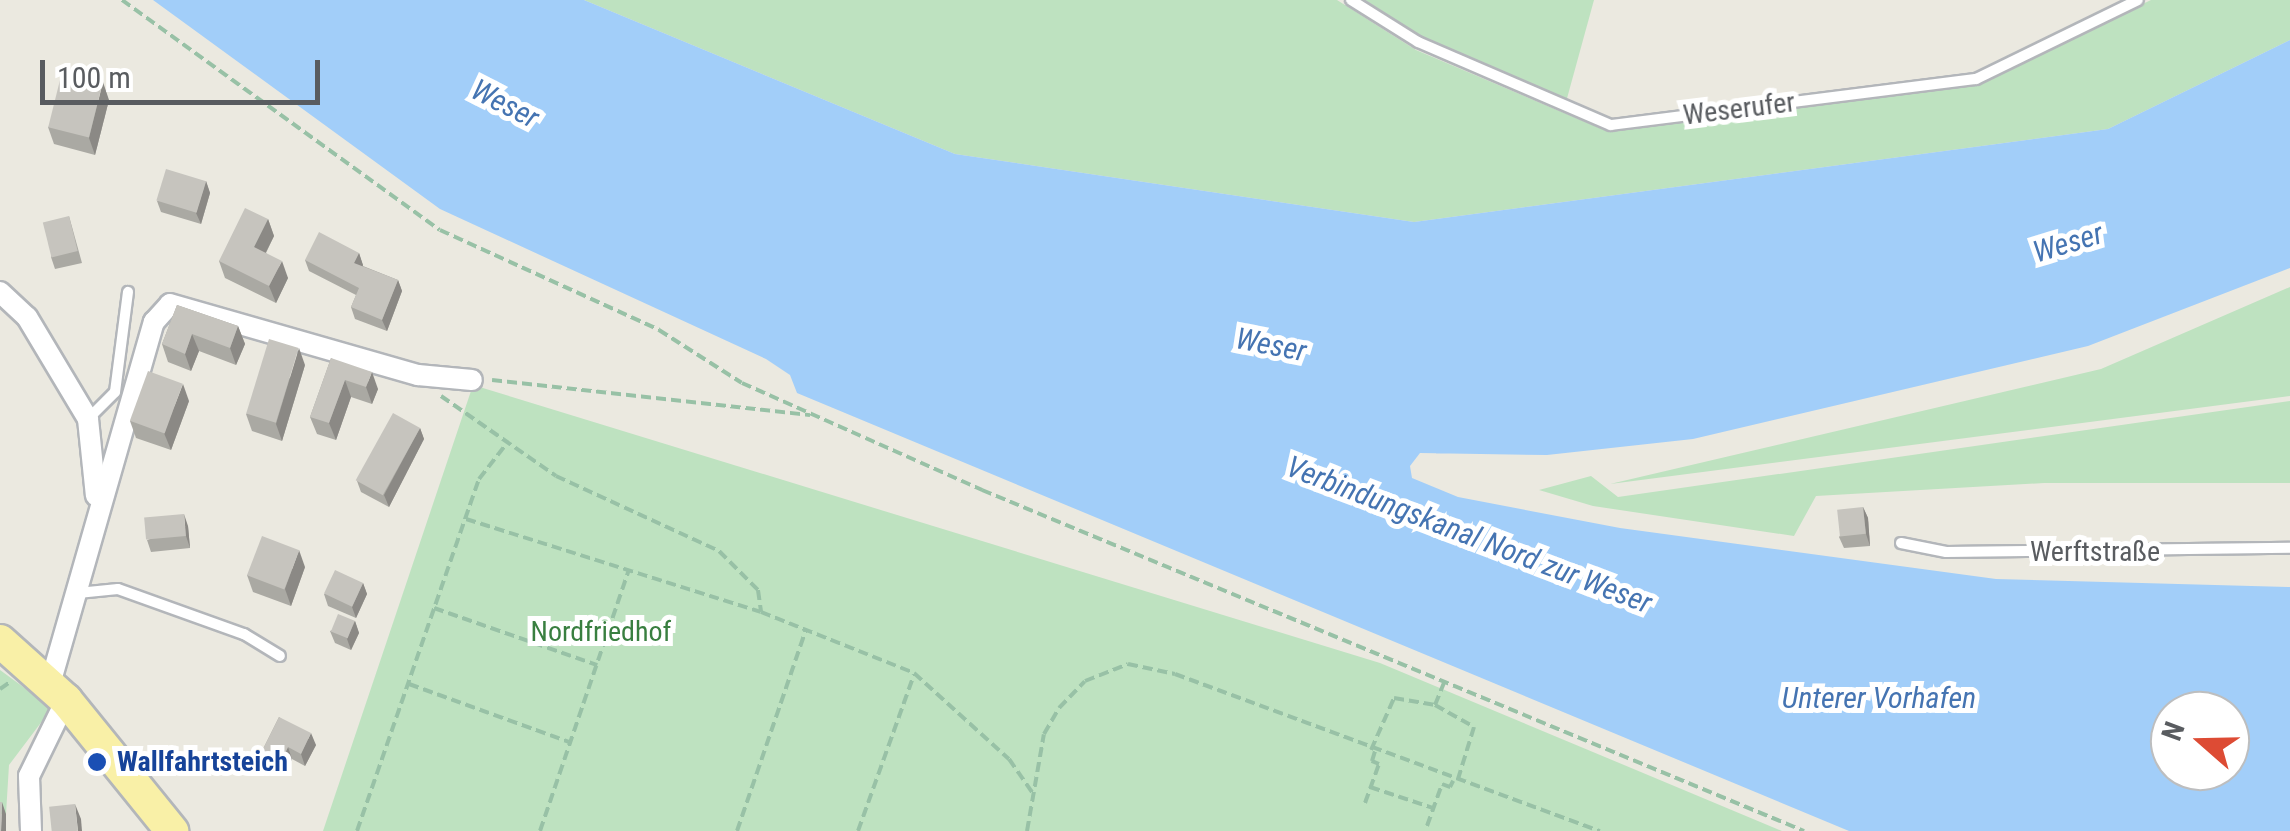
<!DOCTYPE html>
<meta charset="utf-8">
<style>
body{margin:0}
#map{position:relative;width:2290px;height:831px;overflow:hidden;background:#ebe9e0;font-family:"Roboto Condensed",sans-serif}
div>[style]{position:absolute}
.green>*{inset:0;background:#bee2c0}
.water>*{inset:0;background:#a2cef9}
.path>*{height:4px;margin-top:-2px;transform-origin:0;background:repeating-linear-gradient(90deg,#98c1a6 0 10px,transparent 0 15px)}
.roads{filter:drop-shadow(2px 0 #b3b6ba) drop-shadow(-2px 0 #b3b6ba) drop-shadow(0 2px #b3b6ba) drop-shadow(0 -2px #b3b6ba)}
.lane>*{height:10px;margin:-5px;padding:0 5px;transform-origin:5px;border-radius:5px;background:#fff}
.street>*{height:20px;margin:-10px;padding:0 10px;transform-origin:10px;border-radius:10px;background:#fff}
.primary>*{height:32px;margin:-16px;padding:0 16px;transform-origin:16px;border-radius:16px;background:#f9f0a7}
.wall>*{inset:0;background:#aaa9a3}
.shaded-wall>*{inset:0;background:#8b8985}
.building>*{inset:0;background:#c6c4be;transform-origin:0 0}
.dots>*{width:28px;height:28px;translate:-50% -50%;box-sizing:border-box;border:5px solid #fff;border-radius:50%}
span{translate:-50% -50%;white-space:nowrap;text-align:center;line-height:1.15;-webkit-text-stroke:10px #fff;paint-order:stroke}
.street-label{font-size:28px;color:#595c60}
.park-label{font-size:28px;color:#397f40}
.transit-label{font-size:28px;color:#164399;font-weight:700}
.left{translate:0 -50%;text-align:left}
.water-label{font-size:30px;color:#4574b2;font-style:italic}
.north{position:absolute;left:2150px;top:691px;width:100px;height:100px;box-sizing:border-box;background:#fff;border:2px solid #bdbebf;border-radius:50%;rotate:290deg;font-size:28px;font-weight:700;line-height:40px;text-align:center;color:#595c60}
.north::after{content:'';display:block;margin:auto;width:35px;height:45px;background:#dd4b34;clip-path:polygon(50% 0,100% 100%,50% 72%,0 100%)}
.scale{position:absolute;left:40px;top:60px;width:280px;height:45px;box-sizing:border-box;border:5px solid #595c60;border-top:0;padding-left:12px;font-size:30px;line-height:35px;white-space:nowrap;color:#595c60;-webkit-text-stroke:8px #fff;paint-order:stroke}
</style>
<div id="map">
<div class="green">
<div style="clip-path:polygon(584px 0,1337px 0,1416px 50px,1609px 132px,1980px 83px,2151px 0,2290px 0,2290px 40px,2108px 129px,1414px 222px,955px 154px)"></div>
<div style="clip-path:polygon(1365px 0,1594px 0,1566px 102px,1420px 36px)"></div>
<div style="clip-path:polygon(2290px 287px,2290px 396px,1610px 484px,2101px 369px)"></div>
<div style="clip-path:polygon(473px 385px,1380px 663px,1782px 831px,323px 831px)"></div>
<div style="clip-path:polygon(2290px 401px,2290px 483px,2044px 483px,1816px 496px,1794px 536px,1593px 506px,1539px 490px,1591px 476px,1618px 497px)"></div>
<div style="clip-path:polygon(0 670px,52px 708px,9px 765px,6px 814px,0 814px)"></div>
</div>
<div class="water">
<div style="clip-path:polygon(evenodd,153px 0,584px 0,955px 154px,1414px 222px,2108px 129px,2290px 40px,2290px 268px,2088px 346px,1693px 439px,1547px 455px,1420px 453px,1410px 466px,1412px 478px,1458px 497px,1620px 528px,1996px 579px,2290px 587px,2290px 831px,1849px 831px,797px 393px,790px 375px,766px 359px,440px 209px,153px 0,2170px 711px,2230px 711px,2230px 771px,2170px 771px,2170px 711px)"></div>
</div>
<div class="path">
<div style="left:122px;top:0;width:392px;rotate:35.9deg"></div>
<div style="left:440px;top:230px;width:241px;rotate:24.5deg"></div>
<div style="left:659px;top:330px;width:98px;rotate:32.6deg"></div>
<div style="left:742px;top:383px;width:263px;rotate:24deg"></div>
<div style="left:982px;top:490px;width:890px;rotate:22.53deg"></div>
<div style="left:492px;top:380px;width:320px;rotate:6.3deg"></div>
<div style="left:441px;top:396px;width:140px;rotate:34.8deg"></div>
<div style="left:556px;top:476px;width:179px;rotate:24.7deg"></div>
<div style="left:719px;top:551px;width:55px;rotate:45deg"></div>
<div style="left:758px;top:590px;width:22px;rotate:82deg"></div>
<div style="left:761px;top:612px;width:165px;rotate:21.7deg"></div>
<div style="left:914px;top:673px;width:128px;rotate:42.2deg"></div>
<div style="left:1009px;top:759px;width:44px;rotate:55.2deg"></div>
<div style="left:466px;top:519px;width:309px;rotate:17.5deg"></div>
<div style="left:434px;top:608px;width:173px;rotate:19.3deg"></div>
<div style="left:409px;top:684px;width:170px;rotate:19.9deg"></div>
<div style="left:0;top:689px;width:12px;rotate:-35deg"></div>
<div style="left:1435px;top:705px;width:24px;rotate:-68deg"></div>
<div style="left:1371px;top:750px;width:57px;rotate:-66.1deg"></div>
<div style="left:1394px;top:698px;width:42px;rotate:9.7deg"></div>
<div style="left:1435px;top:705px;width:45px;rotate:29.4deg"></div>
<div style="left:1474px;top:727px;width:54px;rotate:107.1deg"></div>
<div style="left:1370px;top:787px;width:66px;rotate:18.4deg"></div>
<div style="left:1365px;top:803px;width:41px;rotate:-70.3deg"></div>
<div style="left:1379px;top:764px;width:8px;rotate:-157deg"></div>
<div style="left:1372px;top:761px;width:10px;rotate:-73deg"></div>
<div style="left:1427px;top:826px;width:45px;rotate:-70.3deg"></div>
<div style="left:1442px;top:784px;width:9px;rotate:21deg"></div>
<div style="left:1450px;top:787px;width:7px;rotate:-63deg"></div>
<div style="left:357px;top:831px;width:373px;rotate:-70.9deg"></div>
<div style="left:479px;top:479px;width:46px;rotate:-52.1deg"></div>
<div style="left:540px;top:831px;width:276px;rotate:-71.2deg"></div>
<div style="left:737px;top:831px;width:213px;rotate:-71.1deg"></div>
<div style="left:858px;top:831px;width:166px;rotate:-70.3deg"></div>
<div style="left:1027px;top:831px;width:98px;rotate:-80.1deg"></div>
<div style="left:1044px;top:734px;width:30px;rotate:-60deg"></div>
<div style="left:1059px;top:708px;width:37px;rotate:-46deg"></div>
<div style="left:1085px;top:681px;width:46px;rotate:-21.6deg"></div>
<div style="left:1128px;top:664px;width:48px;rotate:12deg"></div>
<div style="left:1175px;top:674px;width:453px;rotate:20.3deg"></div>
</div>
<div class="roads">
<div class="lane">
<div style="left:1351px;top:0;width:79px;rotate:32.1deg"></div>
<div style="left:1418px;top:42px;width:210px;rotate:23.3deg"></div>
<div style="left:1611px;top:125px;width:368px;rotate:-7.2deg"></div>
<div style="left:1976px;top:79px;width:180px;rotate:-26deg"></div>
<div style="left:88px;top:419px;width:38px;rotate:-45deg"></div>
<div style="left:115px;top:392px;width:101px;rotate:-82.6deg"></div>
<div style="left:1901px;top:543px;width:46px;rotate:11.3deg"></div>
<div style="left:1946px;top:552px;width:344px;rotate:-0.7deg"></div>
<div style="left:78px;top:593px;width:40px;rotate:-5.7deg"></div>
<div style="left:118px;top:589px;width:134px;rotate:19.7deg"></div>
<div style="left:244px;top:634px;width:42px;rotate:31.4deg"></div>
</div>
<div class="street">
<div style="left:0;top:292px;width:37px;rotate:43deg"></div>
<div style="left:27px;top:317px;width:119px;rotate:59.1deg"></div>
<div style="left:88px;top:419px;width:77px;rotate:84.1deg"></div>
<div style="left:50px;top:684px;width:377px;rotate:-74deg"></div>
<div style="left:154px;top:322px;width:24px;rotate:-48deg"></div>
<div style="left:170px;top:304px;width:258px;rotate:16deg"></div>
<div style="left:418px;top:375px;width:54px;rotate:5.3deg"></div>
<div style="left:31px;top:831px;width:55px;rotate:-92.1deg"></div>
<div style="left:29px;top:776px;width:85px;rotate:-64deg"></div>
</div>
<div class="primary">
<div style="left:0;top:641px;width:89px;rotate:41.8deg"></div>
<div style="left:66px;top:700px;width:169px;rotate:51deg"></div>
</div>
</div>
<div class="wall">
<div style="clip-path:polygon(109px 100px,95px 155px,54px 144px,48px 127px)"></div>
<div style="clip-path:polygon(206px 181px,210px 193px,201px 224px,161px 212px,157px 201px)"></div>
<div style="clip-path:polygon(69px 216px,82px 263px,55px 269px,51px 257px)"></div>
<div style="clip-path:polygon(268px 219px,274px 236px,266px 253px,288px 278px,276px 303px,225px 278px,219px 261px)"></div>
<div style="clip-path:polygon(359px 253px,363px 266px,398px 280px,402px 291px,387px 331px,355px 319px,351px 307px,356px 295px,309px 271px,305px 260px)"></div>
<div style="clip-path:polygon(177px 305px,238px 326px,245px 344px,236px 365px,199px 351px,191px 371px,168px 362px,162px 344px)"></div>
<div style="clip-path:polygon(331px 358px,378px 389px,372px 404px,351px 397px,336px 440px,317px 434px,310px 417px)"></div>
<div style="clip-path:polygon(305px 365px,282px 441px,252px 431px,246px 414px)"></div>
<div style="clip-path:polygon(189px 401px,171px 450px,136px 438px,130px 421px)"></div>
<div style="clip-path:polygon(420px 428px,424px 439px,389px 507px,361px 492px,357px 481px)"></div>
<div style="clip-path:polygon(1863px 507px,1868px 518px,1870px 546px,1844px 548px,1839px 537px)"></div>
<div style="clip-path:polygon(188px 526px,190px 548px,151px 552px,147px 540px)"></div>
<div style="clip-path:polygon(305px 567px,291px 606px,253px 592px,247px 575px)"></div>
<div style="clip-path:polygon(363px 583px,367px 594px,356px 618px,328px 606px,324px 594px)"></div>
<div style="clip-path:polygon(355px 621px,359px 633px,351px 650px,335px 643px,330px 631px)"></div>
<div style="clip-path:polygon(279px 717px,316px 745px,305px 766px,292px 759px,285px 774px,266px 764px,261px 753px)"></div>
</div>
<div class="shaded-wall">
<div style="clip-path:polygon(103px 82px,109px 100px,95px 155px,89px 138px)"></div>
<div style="clip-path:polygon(206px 181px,210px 193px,201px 224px,196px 213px)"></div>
<div style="clip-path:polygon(268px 219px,274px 236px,260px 264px,254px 247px)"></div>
<div style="clip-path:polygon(359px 253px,363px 265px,359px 274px,354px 263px)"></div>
<div style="clip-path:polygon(282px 261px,288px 278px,276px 303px,269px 286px)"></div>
<div style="clip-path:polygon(398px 280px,402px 291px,387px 331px,382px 320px)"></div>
<div style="clip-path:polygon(238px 326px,245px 344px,236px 365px,230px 348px)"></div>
<div style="clip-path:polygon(192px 334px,199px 351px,191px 371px,185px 354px)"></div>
<div style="clip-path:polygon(299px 348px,305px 365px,282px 441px,276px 424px)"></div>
<div style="clip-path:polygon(372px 372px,378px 389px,372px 404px,366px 387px)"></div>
<div style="clip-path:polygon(345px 380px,351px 397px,336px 440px,329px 423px)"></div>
<div style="clip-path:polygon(183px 384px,189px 401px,171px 450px,164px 433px)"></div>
<div style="clip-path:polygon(420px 428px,424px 439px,389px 507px,384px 495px)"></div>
<div style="clip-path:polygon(1863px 507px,1868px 518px,1870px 546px,1866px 534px)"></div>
<div style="clip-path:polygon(184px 514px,188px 526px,190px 548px,186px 536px)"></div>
<div style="clip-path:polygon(299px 550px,305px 567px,291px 606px,285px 589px)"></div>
<div style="clip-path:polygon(363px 583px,367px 594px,356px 618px,352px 607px)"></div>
<div style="clip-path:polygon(355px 621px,359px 633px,351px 650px,347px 639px)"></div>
<div style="clip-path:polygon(311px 733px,316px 745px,305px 766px,301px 754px)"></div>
<div style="clip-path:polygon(288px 747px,292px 759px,285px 774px,281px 762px)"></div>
<div style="clip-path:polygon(2px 802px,6px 814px,6px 831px,1px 831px)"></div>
<div style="clip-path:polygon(75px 804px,81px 819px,82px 831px,78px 831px)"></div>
</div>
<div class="building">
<div style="left:62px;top:72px;width:42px;height:57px;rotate:14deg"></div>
<div style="left:166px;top:169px;width:42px;height:33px;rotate:17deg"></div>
<div style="clip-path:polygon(245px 208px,268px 219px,254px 247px,282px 261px,269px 286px,219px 261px)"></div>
<div style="left:69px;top:216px;width:36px;height:27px;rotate:76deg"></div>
<div style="clip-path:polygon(319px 232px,359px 253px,354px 263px,398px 280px,382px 320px,351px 307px,359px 288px,305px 260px)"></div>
<div style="clip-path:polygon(177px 305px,238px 326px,230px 348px,192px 334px,185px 354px,162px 344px)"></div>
<div style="left:269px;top:339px;width:31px;height:78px;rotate:17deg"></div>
<div style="clip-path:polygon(331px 358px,372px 372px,366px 387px,345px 380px,329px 423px,310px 417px)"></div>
<div style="left:148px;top:371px;width:37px;height:53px;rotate:20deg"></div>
<div style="left:393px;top:413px;width:31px;height:77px;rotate:29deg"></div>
<div style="left:1863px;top:507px;width:27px;height:26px;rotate:84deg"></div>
<div style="left:184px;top:514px;width:22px;height:40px;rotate:85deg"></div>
<div style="left:262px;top:536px;width:40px;height:42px;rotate:21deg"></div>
<div style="left:335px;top:570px;width:31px;height:26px;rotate:25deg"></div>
<div style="left:338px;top:614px;width:18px;height:19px;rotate:22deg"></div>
<div style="clip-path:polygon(279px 717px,311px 733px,301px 754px,288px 747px,281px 762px,261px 753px)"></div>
<div style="clip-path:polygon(0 802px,2px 802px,1px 831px,0 831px)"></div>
<div style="left:75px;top:804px;width:27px;height:26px;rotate:84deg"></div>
</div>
<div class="dots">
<div style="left:97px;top:762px;background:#1a4fb4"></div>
</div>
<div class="street-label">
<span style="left:1739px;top:109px;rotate:-7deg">Weserufer</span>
<span style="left:2095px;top:552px">Werftstraße</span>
</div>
<div class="park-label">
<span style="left:601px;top:632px">Nordfriedhof</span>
</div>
<div class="transit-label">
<span class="left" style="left:117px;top:762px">Wallfahrtsteich</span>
</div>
<div class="water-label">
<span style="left:505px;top:104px;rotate:27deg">Weser</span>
<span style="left:2068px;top:243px;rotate:-17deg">Weser</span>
<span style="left:1271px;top:345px;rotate:11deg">Weser</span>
<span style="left:1469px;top:535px;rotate:21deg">Verbindungskanal Nord zur Weser</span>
<span style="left:1879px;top:698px">Unterer Vorhafen</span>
</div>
<div class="north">N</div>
<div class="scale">100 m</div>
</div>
